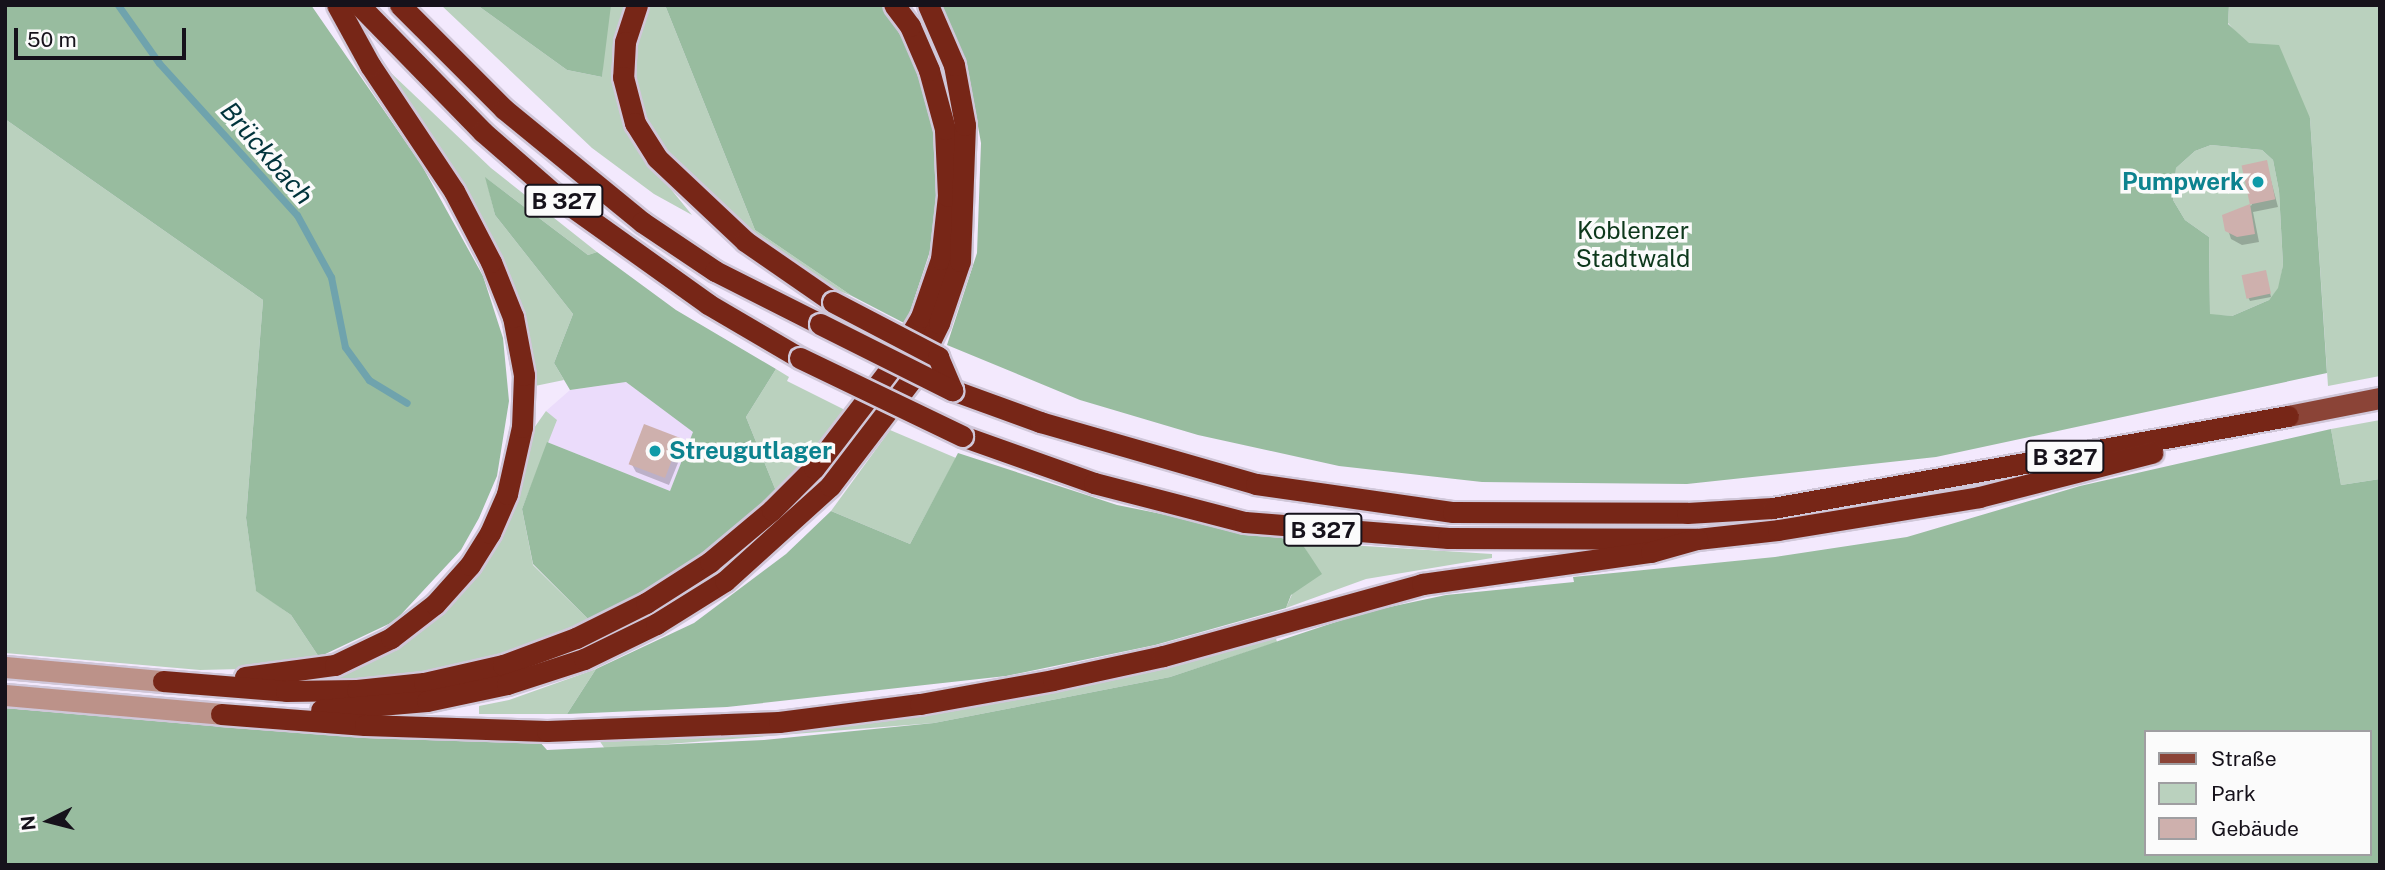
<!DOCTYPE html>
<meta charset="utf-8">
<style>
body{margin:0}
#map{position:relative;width:2385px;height:870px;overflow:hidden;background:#f3e9fd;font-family:"Public Sans",sans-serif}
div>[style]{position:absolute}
.built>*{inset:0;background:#ebdcfb}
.green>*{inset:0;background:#bad1be}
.forest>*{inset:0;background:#98bc9f}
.shadow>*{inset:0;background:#0003}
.stream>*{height:7px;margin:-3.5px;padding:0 3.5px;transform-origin:3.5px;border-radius:3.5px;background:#6fa3ad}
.building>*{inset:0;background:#ceb0ad;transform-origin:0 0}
.roads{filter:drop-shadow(2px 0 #d0c7d9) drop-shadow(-2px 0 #d0c7d9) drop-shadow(0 2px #d0c7d9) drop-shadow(0 -2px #d0c7d9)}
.minor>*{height:21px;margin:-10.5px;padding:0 10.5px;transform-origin:10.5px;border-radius:10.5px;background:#bc9289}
.major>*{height:21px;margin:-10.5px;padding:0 10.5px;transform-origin:10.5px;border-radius:10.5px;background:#8b4437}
.highway>*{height:21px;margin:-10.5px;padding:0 10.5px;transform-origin:10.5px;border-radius:10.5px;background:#772617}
.bridges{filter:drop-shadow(2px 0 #d0c7d9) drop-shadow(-2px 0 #d0c7d9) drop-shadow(0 2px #d0c7d9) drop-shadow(0 -2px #d0c7d9)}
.highway-bridge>*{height:21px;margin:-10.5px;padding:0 10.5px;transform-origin:10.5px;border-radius:10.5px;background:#772617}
.dots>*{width:19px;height:19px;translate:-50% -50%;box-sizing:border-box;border:4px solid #fbfbfb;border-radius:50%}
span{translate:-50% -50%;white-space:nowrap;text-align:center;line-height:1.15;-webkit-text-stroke:7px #fbfbfb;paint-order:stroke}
.shield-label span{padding:2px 5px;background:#fbfbfb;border:2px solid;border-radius:5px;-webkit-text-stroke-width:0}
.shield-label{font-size:23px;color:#16121b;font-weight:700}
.culture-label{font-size:24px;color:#0d838f;font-weight:700}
.right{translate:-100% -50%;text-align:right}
.left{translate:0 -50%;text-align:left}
.park-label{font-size:24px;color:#0d381b}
.water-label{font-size:26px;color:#00333b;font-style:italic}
.frame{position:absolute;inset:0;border:7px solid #16121b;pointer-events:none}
.legend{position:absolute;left:2144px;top:730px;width:228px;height:126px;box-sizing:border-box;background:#fbfbfb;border:2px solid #9f9ea1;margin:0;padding:9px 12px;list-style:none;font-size:21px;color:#16121b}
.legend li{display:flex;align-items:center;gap:14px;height:35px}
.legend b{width:35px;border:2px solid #9f9ea1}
.north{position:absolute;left:14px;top:786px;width:70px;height:70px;-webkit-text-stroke:5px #fbfbfb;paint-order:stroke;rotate:264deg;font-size:19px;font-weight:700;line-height:28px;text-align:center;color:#16121b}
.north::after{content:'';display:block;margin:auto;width:24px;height:32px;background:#16121b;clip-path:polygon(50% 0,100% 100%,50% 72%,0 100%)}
.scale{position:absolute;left:14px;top:28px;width:172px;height:32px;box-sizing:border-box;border:4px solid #16121b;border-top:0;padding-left:9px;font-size:21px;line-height:24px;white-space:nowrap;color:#16121b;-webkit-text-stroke:5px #fbfbfb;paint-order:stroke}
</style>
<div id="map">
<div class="built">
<div style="clip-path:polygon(626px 382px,694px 432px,670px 491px,547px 442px,556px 420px,546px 411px,570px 390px)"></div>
</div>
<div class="green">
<div style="clip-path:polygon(441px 5px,477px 5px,567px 70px,602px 77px,606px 15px,611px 5px,626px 5px,615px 38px,615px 86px,648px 161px,692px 215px,654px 194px,592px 148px)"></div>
<div style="clip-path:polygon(645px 5px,665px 5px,755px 230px,852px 296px,824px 285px,751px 234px,669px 158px,642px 118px,634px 91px,632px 53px)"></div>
<div style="clip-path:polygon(2229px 5px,2380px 5px,2380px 376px,2328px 386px,2310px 118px,2228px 23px)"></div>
<div style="clip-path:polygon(390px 72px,491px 168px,597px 252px,588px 255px,486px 178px,495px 215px,573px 314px,554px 363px,564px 380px,535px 386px,524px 315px,495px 243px)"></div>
<div style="clip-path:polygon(5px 119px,263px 300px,246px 518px,256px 590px,291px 615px,319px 657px,241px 669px,200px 670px,5px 653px)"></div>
<div style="clip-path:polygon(2211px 145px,2262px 150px,2273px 160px,2279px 191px,2283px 265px,2279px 288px,2269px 300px,2232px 316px,2210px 315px,2209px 237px,2185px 220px,2173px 200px,2176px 168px,2195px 151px)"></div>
<div style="clip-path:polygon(776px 369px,789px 377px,787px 381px,849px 412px,778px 496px,746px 417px)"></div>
<div style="clip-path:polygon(546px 411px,557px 420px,522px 509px,533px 565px,591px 622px,516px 653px,432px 674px,321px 683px,320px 679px,397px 647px,446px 607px,514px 502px,534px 428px)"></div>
<div style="clip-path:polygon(2380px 420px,2380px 479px,2341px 485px,2331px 429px)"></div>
<div style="clip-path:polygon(890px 430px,956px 458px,910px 544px,831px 511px)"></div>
<div style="clip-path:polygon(1301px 542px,1492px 554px,1492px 558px,1366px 579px,1286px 608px,1309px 555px)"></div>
<div style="clip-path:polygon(1275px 635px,1277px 642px,1170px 677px,934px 723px,605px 749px,599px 740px,667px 735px,1157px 667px)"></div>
<div style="clip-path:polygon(596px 669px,567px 714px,479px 714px,479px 706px,509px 700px)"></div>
</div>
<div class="forest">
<div style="clip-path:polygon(5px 5px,311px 5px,421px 164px,483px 276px,503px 338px,509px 401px,497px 476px,479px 518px,461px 550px,395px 621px,319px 657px,291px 615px,256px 591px,246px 518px,263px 300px,5px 119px)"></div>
<div style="clip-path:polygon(477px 5px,611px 5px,602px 77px,567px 70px)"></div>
<div style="clip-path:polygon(665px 5px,884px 5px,919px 70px,937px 148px,939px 190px,934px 239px,906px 324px,852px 296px,755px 230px)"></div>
<div style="clip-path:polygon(evenodd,939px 5px,2229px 5px,2228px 24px,2249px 43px,2279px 45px,2310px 118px,2327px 373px,1936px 457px,1687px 484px,1482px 482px,1339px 466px,1198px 435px,1080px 400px,947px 345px,977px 253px,981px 143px,967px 65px,939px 5px,2211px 145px,2262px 150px,2273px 160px,2279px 191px,2283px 265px,2278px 288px,2269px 300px,2232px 316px,2210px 314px,2209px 237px,2185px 220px,2173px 200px,2176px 168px,2195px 151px,2211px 145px)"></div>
<div style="clip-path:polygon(485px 177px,588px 255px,597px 252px,676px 310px,776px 369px,746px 417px,778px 496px,706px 554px,591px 622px,533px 564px,522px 509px,547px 442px,670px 491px,693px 432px,626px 382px,570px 390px,554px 363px,573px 314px,495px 215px)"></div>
<div style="clip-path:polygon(evenodd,2331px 429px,2341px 485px,2380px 479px,2380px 865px,5px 865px,5px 708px,325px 734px,538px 740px,547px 750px,764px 740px,934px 723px,1170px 677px,1366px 612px,1446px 595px,1574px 582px,1573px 577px,1775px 557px,1907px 537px,2080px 486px,2331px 429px,2145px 732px,2369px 732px,2369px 854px,2145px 854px,2145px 732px)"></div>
<div style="clip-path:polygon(958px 453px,1117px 505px,1301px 542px,1322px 574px,1291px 595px,1286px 608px,1155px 645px,1006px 676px,727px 707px,567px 714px,596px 669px,694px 623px,786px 554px,831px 511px,910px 544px)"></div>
</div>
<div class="shadow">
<div style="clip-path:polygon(2266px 162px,2278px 207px,2253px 212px,2259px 242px,2242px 245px,2231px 239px,2224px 217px,2252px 205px,2243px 166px)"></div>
<div style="clip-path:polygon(2265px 272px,2271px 297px,2250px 301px,2248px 297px)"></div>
<div style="clip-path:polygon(679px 439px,684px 448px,669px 485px,636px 472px,631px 463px)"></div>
</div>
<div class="stream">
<div style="left:118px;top:5px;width:71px;rotate:54.7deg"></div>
<div style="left:159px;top:63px;width:205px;rotate:47.8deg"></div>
<div style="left:297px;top:215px;width:71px;rotate:61.3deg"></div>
<div style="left:331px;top:277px;width:71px;rotate:78.7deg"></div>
<div style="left:345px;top:347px;width:41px;rotate:54deg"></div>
<div style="left:369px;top:380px;width:44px;rotate:31.2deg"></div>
</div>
<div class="building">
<div style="left:2267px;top:160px;width:40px;height:26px;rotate:78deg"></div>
<div style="clip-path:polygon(2250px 204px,2255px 234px,2237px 237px,2225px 231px,2222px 215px)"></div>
<div style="left:2266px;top:270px;width:24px;height:25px;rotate:78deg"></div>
<div style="left:644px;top:424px;width:39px;height:43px;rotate:21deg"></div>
</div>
<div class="roads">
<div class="minor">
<div style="left:5px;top:667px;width:159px;rotate:5.1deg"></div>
<div style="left:5px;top:695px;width:217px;rotate:5deg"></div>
</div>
<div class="major">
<div style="left:2288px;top:416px;width:94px;rotate:-11.1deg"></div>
</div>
<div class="highway">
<div style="left:359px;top:5px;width:177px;rotate:45.7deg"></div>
<div style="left:483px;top:132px;width:94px;rotate:41.1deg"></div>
<div style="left:554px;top:194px;width:189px;rotate:35.5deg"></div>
<div style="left:708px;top:304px;width:107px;rotate:30.4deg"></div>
<div style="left:400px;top:5px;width:147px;rotate:45deg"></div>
<div style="left:504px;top:109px;width:178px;rotate:39.3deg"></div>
<div style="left:642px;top:222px;width:88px;rotate:33.9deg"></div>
<div style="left:715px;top:271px;width:118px;rotate:26.8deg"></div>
<div style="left:637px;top:5px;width:39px;rotate:108deg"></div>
<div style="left:625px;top:42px;width:35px;rotate:93deg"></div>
<div style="left:623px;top:77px;width:48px;rotate:75.4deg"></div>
<div style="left:635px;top:123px;width:41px;rotate:57.8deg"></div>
<div style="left:657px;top:158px;width:121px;rotate:43.3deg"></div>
<div style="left:745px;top:241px;width:107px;rotate:34.7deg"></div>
<div style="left:952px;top:390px;width:94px;rotate:20deg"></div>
<div style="left:1040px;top:422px;width:225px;rotate:16deg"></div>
<div style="left:1256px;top:484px;width:199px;rotate:8.1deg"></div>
<div style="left:1453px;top:512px;width:234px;rotate:0.2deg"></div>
<div style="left:1687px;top:513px;width:86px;rotate:-3.3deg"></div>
<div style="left:1773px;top:508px;width:523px;rotate:-10.13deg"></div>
<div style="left:962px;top:436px;width:140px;rotate:19.6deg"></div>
<div style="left:1094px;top:483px;width:156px;rotate:14.5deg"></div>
<div style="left:1245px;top:522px;width:204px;rotate:4.5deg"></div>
<div style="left:1448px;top:538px;width:249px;rotate:0.2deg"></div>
<div style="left:1697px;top:539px;width:81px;rotate:-6.3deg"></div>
<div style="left:1778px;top:530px;width:204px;rotate:-9.3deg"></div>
<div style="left:1979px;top:497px;width:179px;rotate:-14.3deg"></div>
<div style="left:245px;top:677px;width:91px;rotate:-7.6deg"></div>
<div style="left:335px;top:665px;width:62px;rotate:-25.7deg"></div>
<div style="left:391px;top:638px;width:56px;rotate:-37.7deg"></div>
<div style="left:435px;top:604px;width:52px;rotate:-48.1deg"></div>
<div style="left:470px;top:565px;width:38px;rotate:-58deg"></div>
<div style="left:490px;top:533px;width:43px;rotate:-66.4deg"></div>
<div style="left:507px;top:494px;width:69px;rotate:-77.4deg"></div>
<div style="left:522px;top:427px;width:52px;rotate:-87.8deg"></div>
<div style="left:524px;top:375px;width:59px;rotate:-100.7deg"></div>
<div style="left:513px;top:317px;width:59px;rotate:-111.8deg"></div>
<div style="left:491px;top:262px;width:80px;rotate:-117.5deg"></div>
<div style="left:454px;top:191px;width:151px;rotate:-123.7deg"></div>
<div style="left:370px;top:65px;width:68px;rotate:-118.8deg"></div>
<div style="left:163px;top:681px;width:123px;rotate:4.6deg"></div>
<div style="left:286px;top:691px;width:71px;rotate:-0.8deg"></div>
<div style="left:357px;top:690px;width:67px;rotate:-6deg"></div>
<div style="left:424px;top:683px;width:81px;rotate:-12.8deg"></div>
<div style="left:503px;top:665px;width:78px;rotate:-20.3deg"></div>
<div style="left:576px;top:638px;width:78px;rotate:-26.6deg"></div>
<div style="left:646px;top:603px;width:76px;rotate:-32.6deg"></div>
<div style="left:710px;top:562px;width:81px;rotate:-40deg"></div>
<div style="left:772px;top:510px;width:59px;rotate:-45deg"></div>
<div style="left:814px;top:468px;width:125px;rotate:-52.5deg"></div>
<div style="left:890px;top:369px;width:61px;rotate:-59.2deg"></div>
<div style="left:921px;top:317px;width:61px;rotate:-71deg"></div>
<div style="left:941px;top:259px;width:63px;rotate:-83.7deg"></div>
<div style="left:948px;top:196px;width:67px;rotate:-92.6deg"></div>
<div style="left:945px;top:129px;width:61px;rotate:-105.2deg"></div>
<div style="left:929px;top:70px;width:48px;rotate:-113.4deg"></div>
<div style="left:910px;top:26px;width:26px;rotate:-127deg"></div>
<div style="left:321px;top:710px;width:106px;rotate:-4.9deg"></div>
<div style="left:427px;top:701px;width:82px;rotate:-12deg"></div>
<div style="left:507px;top:684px;width:81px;rotate:-18deg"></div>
<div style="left:584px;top:659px;width:80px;rotate:-25.9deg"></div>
<div style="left:656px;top:624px;width:81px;rotate:-31.9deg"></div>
<div style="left:725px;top:581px;width:142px;rotate:-42.1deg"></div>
<div style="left:830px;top:486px;width:133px;rotate:-52.6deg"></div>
<div style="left:911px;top:380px;width:64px;rotate:-63.8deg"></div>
<div style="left:939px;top:323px;width:65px;rotate:-71.3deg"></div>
<div style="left:960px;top:261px;width:136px;rotate:-87.9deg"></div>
<div style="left:965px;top:125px;width:61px;rotate:-100.4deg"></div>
<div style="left:954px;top:65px;width:65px;rotate:-113.4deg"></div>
<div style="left:221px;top:714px;width:144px;rotate:4.4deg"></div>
<div style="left:365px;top:725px;width:182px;rotate:1.9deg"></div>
<div style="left:547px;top:731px;width:232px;rotate:-2.2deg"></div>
<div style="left:779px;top:722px;width:142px;rotate:-7.3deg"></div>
<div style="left:920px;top:704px;width:135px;rotate:-10.2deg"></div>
<div style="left:1053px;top:680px;width:113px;rotate:-12.3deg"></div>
<div style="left:1163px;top:656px;width:269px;rotate:-15.5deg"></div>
<div style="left:1422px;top:584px;width:231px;rotate:-8deg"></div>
<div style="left:1651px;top:552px;width:48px;rotate:-15.8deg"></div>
</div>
</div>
<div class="bridges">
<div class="highway-bridge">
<div style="left:833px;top:302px;width:119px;rotate:27.6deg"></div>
<div style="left:938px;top:357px;width:36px;rotate:67deg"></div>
<div style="left:820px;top:324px;width:148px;rotate:26.6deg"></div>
<div style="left:800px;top:358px;width:180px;rotate:25.7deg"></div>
</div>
</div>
<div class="dots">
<div style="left:2258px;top:182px;background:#0f9aa8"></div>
<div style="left:655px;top:451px;background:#0f9aa8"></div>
</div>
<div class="shield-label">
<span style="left:564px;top:201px">B 327</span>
<span style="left:2065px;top:457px">B 327</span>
<span style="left:1323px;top:530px">B 327</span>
</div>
<div class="culture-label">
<span class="right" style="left:2244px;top:182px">Pumpwerk</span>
<span class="left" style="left:669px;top:451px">Streugutlager</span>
</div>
<div class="park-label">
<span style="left:1633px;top:245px">Koblenzer<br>Stadtwald</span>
</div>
<div class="water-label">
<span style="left:267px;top:153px;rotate:49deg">Brückbach</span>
</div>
<div class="frame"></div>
<ul class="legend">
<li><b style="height:9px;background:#8b4437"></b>Straße</li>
<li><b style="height:19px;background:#bad1be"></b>Park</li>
<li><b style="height:19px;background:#ceb0ad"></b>Gebäude</li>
</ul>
<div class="north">N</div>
<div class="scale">50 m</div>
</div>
